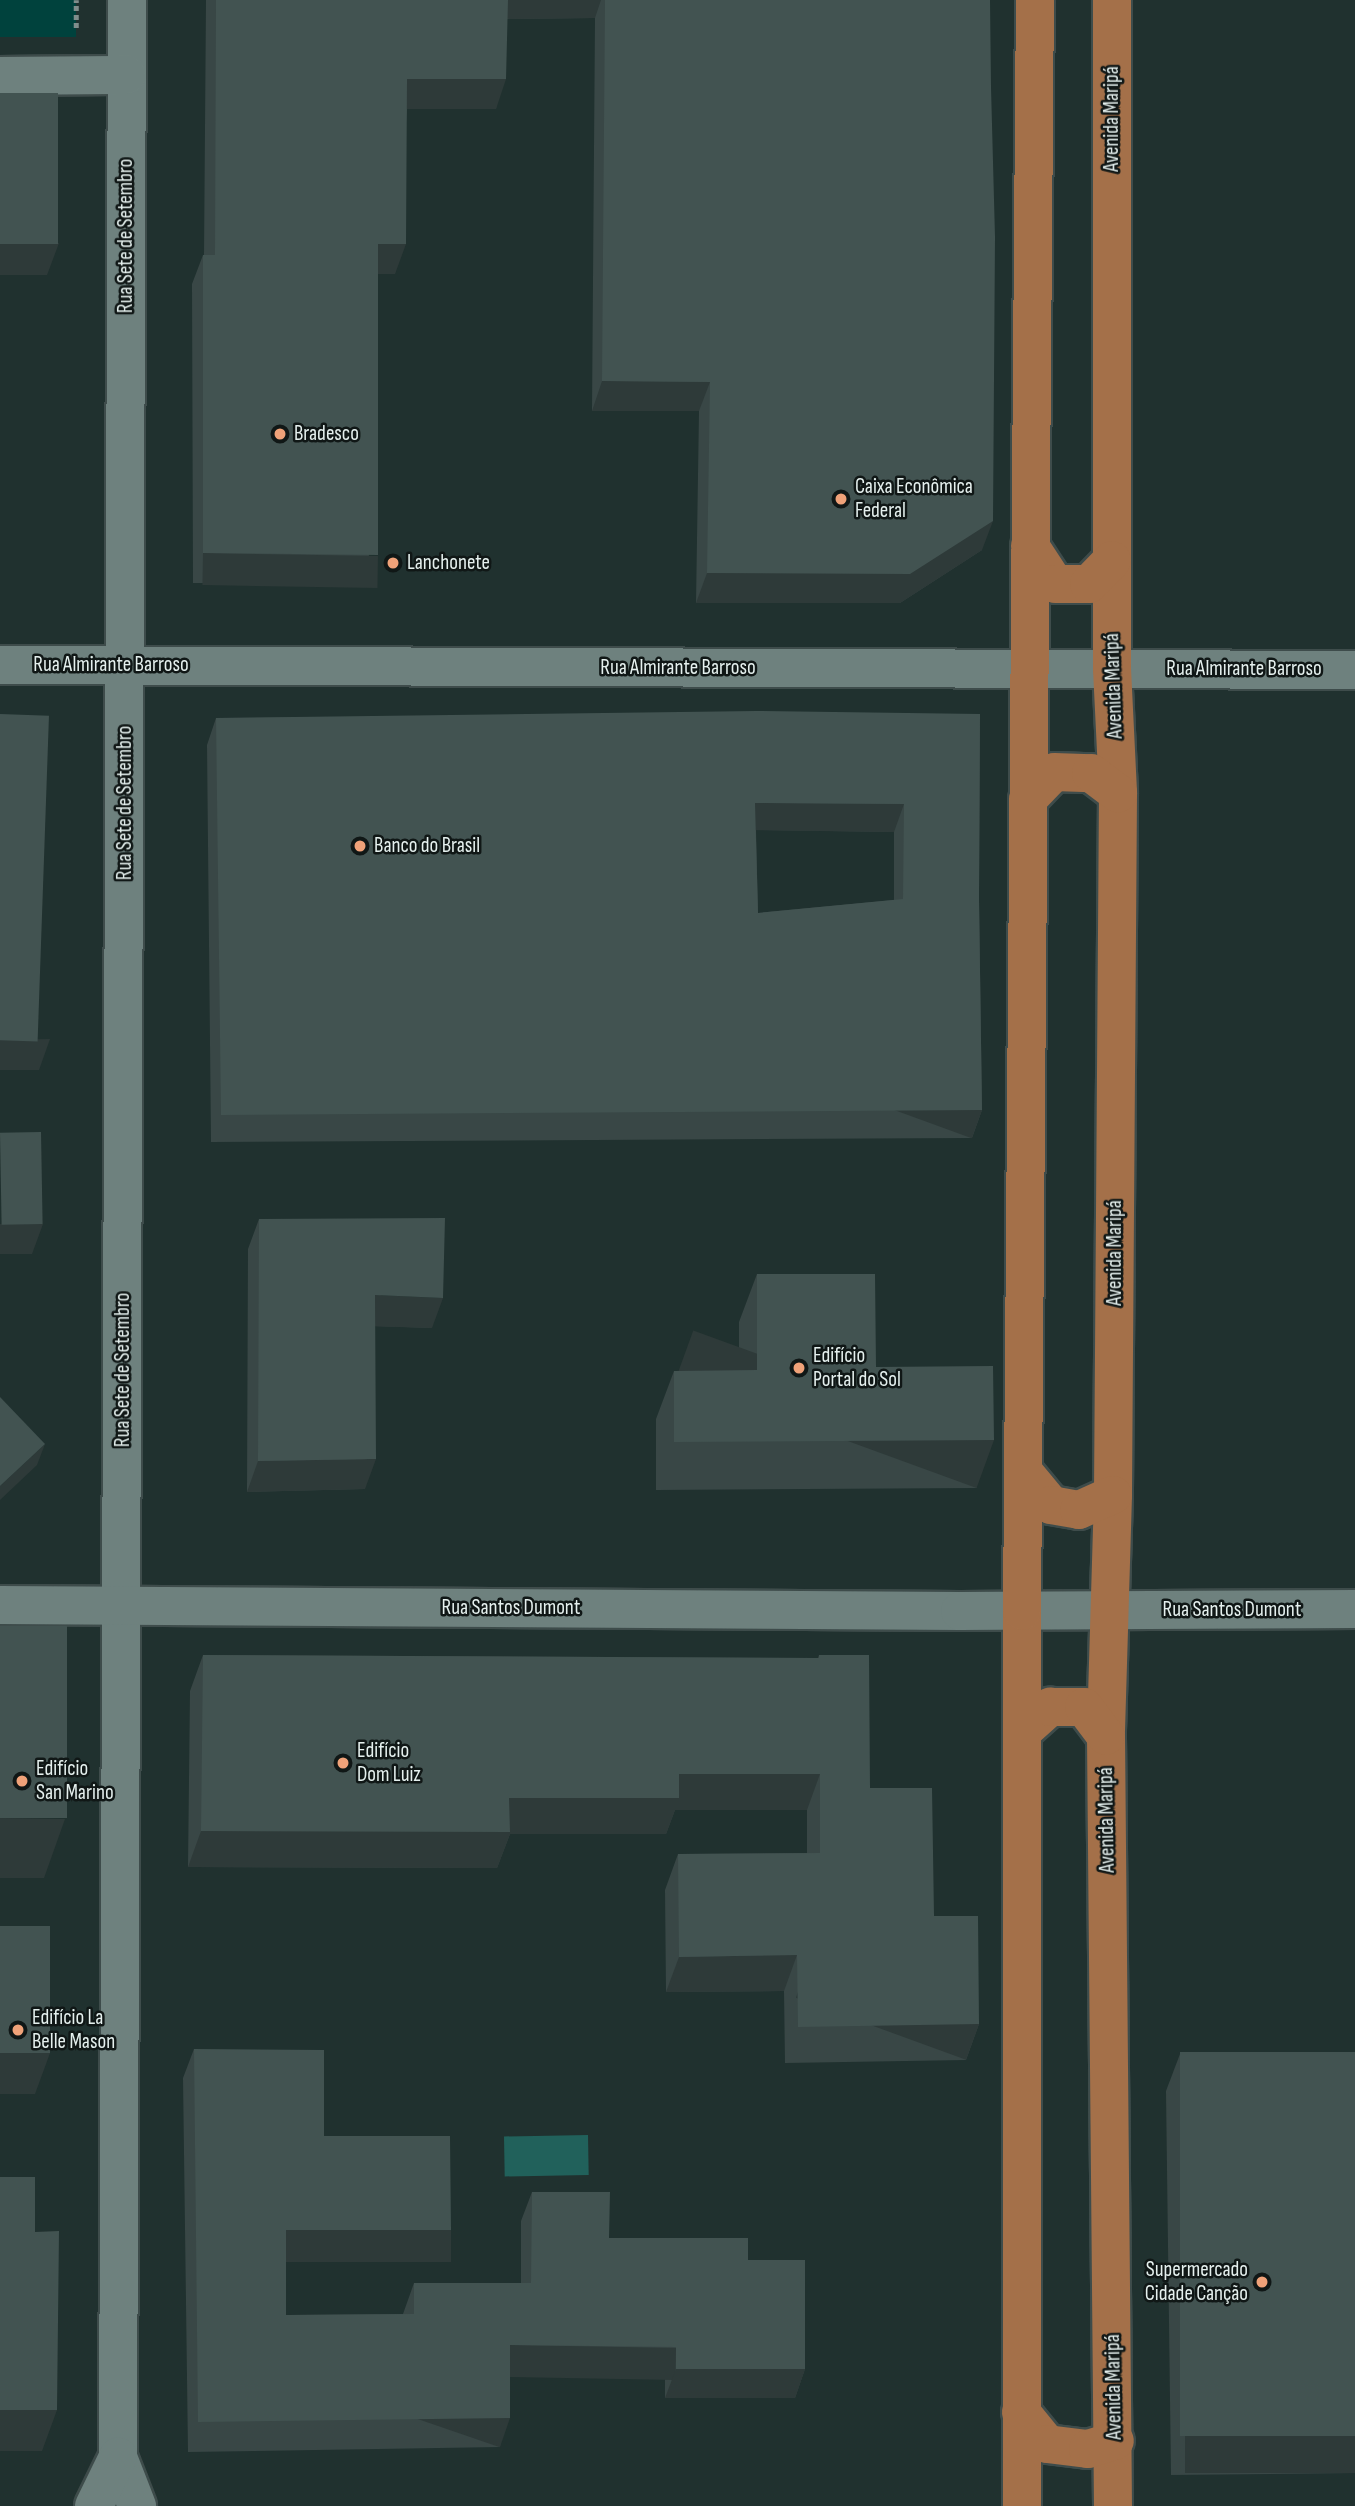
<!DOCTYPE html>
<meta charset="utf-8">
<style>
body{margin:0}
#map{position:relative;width:1355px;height:2506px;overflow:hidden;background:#20312f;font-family:"Sofia Sans Condensed",sans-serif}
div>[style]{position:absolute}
.green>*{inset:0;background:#00423d;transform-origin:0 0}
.water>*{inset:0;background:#21615b;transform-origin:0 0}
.path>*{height:4.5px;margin-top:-2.25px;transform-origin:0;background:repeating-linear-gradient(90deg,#808e8c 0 5px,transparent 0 8.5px)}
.roads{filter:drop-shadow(2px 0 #3e4c4b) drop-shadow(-2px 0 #3e4c4b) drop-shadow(0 2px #3e4c4b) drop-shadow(0 -2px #3e4c4b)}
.minor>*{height:38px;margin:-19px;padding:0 19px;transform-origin:19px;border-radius:19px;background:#6e817e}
.major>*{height:38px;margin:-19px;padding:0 19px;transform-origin:19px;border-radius:19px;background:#a47049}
.wall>*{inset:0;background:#394746}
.shaded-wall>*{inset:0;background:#2e3a39;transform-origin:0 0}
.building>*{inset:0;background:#425351;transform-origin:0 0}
.dots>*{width:19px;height:19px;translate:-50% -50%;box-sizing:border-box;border:4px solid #101716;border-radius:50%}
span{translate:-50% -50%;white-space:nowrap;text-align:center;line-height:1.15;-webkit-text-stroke:5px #101716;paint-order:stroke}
.street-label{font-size:21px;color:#e5f0ee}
.poi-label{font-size:21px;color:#e5f0ee}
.left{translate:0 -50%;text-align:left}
.right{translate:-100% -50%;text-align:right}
</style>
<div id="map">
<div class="green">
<div style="left:0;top:0;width:76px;height:37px"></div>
</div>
<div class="water">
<div style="left:588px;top:2135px;width:40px;height:84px;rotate:89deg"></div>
</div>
<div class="path">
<div style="left:76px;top:28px;width:28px;rotate:-90deg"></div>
</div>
<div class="roads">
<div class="minor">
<div style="left:127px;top:0;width:2457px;rotate:90.21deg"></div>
<div style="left:118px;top:2457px;width:53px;rotate:68.8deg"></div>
<div style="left:0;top:76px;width:127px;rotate:-0.5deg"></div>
<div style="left:0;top:665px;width:1355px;rotate:0.21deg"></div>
<div style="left:0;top:1605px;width:960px;rotate:0.36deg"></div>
<div style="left:960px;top:1611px;width:395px;rotate:-0.3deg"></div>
<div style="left:94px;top:2506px;width:55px;rotate:-63.9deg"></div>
</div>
<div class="major">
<div style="left:1112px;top:0;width:669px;rotate:90deg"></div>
<div style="left:1112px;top:669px;width:124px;rotate:87.2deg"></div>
<div style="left:1118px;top:793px;width:702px;rotate:90.41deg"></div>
<div style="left:1113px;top:1495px;width:241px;rotate:91.7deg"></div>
<div style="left:1106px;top:1736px;width:770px;rotate:89.48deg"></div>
<div style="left:1030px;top:546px;width:45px;rotate:56.7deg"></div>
<div style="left:1055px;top:584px;width:34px"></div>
<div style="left:1089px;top:584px;width:33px;rotate:-46deg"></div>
<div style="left:1028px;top:799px;width:37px;rotate:-46deg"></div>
<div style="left:1054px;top:772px;width:37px;rotate:2deg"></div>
<div style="left:1091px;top:773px;width:34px;rotate:37deg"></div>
<div style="left:1023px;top:1471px;width:44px;rotate:50.5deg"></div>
<div style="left:1051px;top:1505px;width:28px;rotate:10deg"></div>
<div style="left:1079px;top:1510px;width:37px;rotate:-24deg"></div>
<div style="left:1022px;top:1732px;width:38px;rotate:-42deg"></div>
<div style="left:1050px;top:1707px;width:34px"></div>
<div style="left:1084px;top:1707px;width:36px;rotate:53deg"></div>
<div style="left:1021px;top:2412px;width:41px;rotate:50.9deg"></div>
<div style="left:1047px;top:2444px;width:41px;rotate:7deg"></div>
<div style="left:1088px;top:2449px;width:28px;rotate:-17deg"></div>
<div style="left:1022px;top:2506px;width:895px;rotate:-90deg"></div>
<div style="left:1022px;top:1611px;width:1611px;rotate:-89.54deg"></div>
</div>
</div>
<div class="wall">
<div style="clip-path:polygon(206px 0,990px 0,982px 550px,900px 603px,696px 603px,699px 411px,592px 411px,595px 18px,507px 19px,496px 109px,407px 109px,395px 274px,378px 274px,368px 584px,193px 583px,192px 284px,203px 255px,204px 255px)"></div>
<div style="clip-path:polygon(evenodd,980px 714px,979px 899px,982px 1110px,972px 1138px,211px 1142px,207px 745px,216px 718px,980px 714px,756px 830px,894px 832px,894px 900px,758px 913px,756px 830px)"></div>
<div style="clip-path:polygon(259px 1219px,432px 1328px,375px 1326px,365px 1489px,247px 1492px,248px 1249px)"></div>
<div style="clip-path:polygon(757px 1274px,876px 1367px,977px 1488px,656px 1490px,656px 1419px,674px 1371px,739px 1370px,739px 1322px)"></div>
<div style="clip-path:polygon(203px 1655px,818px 1658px,819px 1655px,870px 1788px,934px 1916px,979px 2024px,966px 2060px,785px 2063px,784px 1991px,666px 1992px,665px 1890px,678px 1854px,807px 1853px,807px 1810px,675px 1810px,666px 1834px,510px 1834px,497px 1868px,188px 1867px,190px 1691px)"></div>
<div style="clip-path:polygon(194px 2049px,324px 2136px,451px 2230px,440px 2260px,286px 2260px,286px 2315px,403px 2314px,414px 2283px,521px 2283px,521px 2221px,532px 2192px,609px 2238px,748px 2260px,805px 2369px,795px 2398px,665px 2398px,665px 2377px,510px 2375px,500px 2447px,188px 2452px,183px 2078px)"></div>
<div style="clip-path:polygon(1355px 2052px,1355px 2473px,1171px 2475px,1166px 2091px,1180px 2054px)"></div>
</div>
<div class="shaded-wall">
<div style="clip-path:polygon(504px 0,601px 0,595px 18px,497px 19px)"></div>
<div style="clip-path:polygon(407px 79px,506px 79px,496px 109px,396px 109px)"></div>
<div style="clip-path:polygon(59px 243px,47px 275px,0 275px,0 244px)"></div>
<div style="clip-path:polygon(378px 244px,406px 244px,395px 274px,368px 274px)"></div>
<div style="clip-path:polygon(602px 381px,710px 382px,699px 411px,592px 411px)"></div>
<div style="clip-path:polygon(993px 521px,982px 550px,900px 603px,696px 603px,707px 573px)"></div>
<div style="left:203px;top:553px;width:175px;height:32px;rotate:1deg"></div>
<div style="clip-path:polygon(755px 803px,904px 804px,894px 832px,746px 830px)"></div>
<div style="clip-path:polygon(50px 1039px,39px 1070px,0 1070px,0 1040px)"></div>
<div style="left:982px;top:1110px;width:30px;height:761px;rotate:110deg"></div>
<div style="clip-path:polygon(0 1224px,43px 1224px,32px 1254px,0 1254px)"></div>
<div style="clip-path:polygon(375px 1295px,443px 1298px,432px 1328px,364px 1326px)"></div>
<div style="left:994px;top:1440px;width:51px;height:320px;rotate:110deg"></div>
<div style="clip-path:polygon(45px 1444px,37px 1465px,0 1500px,0 1486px)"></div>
<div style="clip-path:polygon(376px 1459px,365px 1489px,247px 1492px,258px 1461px)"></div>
<div style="clip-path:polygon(679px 1774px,820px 1774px,807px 1810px,675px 1810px,666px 1834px,510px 1834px,497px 1868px,188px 1867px,201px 1831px,509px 1798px)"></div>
<div style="clip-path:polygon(0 1818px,65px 1819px,44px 1878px,0 1878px)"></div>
<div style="clip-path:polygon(797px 1955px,784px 1991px,666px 1992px,679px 1957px)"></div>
<div style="left:979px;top:2024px;width:38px;height:181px;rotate:110deg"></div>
<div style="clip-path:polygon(0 2053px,50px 2053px,35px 2094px,0 2094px)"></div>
<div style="left:286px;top:2230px;width:165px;height:32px"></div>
<div style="left:510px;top:2345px;width:166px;height:32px;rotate:1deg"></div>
<div style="clip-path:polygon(676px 2369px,805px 2369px,795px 2398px,665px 2398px)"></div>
<div style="clip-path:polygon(0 2410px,57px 2410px,42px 2451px,0 2451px)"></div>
<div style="left:510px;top:2418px;width:31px;height:312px;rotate:109deg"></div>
<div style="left:1355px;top:2436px;width:37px;height:170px;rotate:90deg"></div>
</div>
<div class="building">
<div style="clip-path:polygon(216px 0,508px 0,506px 79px,407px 79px,406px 244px,378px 244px,378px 555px,203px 553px,203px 255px,215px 255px)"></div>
<div style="clip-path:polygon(605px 0,990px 0,991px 87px,995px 237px,993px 521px,910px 574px,707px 573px,710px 382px,602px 381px)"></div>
<div style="left:0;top:93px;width:58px;height:151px"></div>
<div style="clip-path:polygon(evenodd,756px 711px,980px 714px,979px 899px,982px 1110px,221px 1115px,216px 718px,756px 711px,755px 803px,904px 804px,903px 899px,758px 913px,755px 803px)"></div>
<div style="left:0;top:714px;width:49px;height:326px;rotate:2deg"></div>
<div style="left:41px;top:1132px;width:92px;height:41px;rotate:89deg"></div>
<div style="clip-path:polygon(445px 1218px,443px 1298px,375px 1295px,376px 1459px,258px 1461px,259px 1219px)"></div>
<div style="clip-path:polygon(757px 1274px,875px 1274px,876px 1367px,993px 1366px,994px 1440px,674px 1442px,674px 1371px,757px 1370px)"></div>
<div style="clip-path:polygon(0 1397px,45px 1444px,0 1486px)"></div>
<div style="left:0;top:1626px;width:67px;height:192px"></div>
<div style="clip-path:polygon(203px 1655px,819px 1658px,819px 1655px,869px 1655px,870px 1788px,932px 1788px,934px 1916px,978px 1916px,979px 2024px,798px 2027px,797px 1955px,679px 1957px,678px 1854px,820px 1853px,820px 1774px,679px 1774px,679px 1798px,509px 1798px,510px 1832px,201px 1831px)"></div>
<div style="left:0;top:1926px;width:50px;height:127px"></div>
<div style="clip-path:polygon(194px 2049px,324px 2050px,324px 2136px,450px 2136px,451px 2230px,286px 2230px,286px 2315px,414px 2314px,414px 2283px,531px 2283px,532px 2192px,610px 2192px,609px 2238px,748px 2238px,748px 2260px,805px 2260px,805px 2369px,676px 2369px,676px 2347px,510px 2345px,510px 2418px,198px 2422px)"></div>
<div style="left:1355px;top:2052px;width:384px;height:175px;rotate:90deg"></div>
<div style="clip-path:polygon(0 2177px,35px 2177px,35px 2232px,59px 2231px,57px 2410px,0 2410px)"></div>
</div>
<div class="dots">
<div style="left:280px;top:434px;background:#f0a279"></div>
<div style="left:841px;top:499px;background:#f0a279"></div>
<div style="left:393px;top:563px;background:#f0a279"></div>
<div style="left:360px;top:846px;background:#f0a279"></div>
<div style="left:799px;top:1368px;background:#f0a279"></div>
<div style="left:343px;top:1763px;background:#f0a279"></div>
<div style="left:22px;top:1781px;background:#f0a279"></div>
<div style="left:18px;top:2030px;background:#f0a279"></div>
<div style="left:1262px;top:2282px;background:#f0a279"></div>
</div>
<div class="street-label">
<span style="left:1112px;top:119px;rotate:-90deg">Avenida Maripá</span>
<span style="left:126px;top:236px;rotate:-90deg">Rua Sete de Setembro</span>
<span style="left:111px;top:665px">Rua Almirante Barroso</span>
<span style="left:678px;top:668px">Rua Almirante Barroso</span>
<span style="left:1244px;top:669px">Rua Almirante Barroso</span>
<span style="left:1114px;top:686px;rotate:-92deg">Avenida Maripá</span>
<span style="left:125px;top:803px;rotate:-90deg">Rua Sete de Setembro</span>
<span style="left:1115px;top:1253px;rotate:-90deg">Avenida Maripá</span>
<span style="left:123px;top:1370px;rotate:-90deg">Rua Sete de Setembro</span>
<span style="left:511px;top:1608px">Rua Santos Dumont</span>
<span style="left:1232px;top:1610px">Rua Santos Dumont</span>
<span style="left:1107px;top:1820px;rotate:-91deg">Avenida Maripá</span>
<span style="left:1114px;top:2387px;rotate:-91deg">Avenida Maripá</span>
</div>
<div class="poi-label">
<span class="left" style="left:294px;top:434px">Bradesco</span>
<span class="left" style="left:855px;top:499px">Caixa Econômica<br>Federal</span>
<span class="left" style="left:407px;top:563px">Lanchonete</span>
<span class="left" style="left:374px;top:846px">Banco do Brasil</span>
<span class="left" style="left:813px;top:1368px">Edifício<br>Portal do Sol</span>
<span class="left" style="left:357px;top:1763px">Edifício<br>Dom Luiz</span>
<span class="left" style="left:36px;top:1781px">Edifício<br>San Marino</span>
<span class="left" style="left:32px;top:2030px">Edifício La<br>Belle Mason</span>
<span class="right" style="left:1248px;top:2282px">Supermercado<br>Cidade Canção</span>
</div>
</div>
